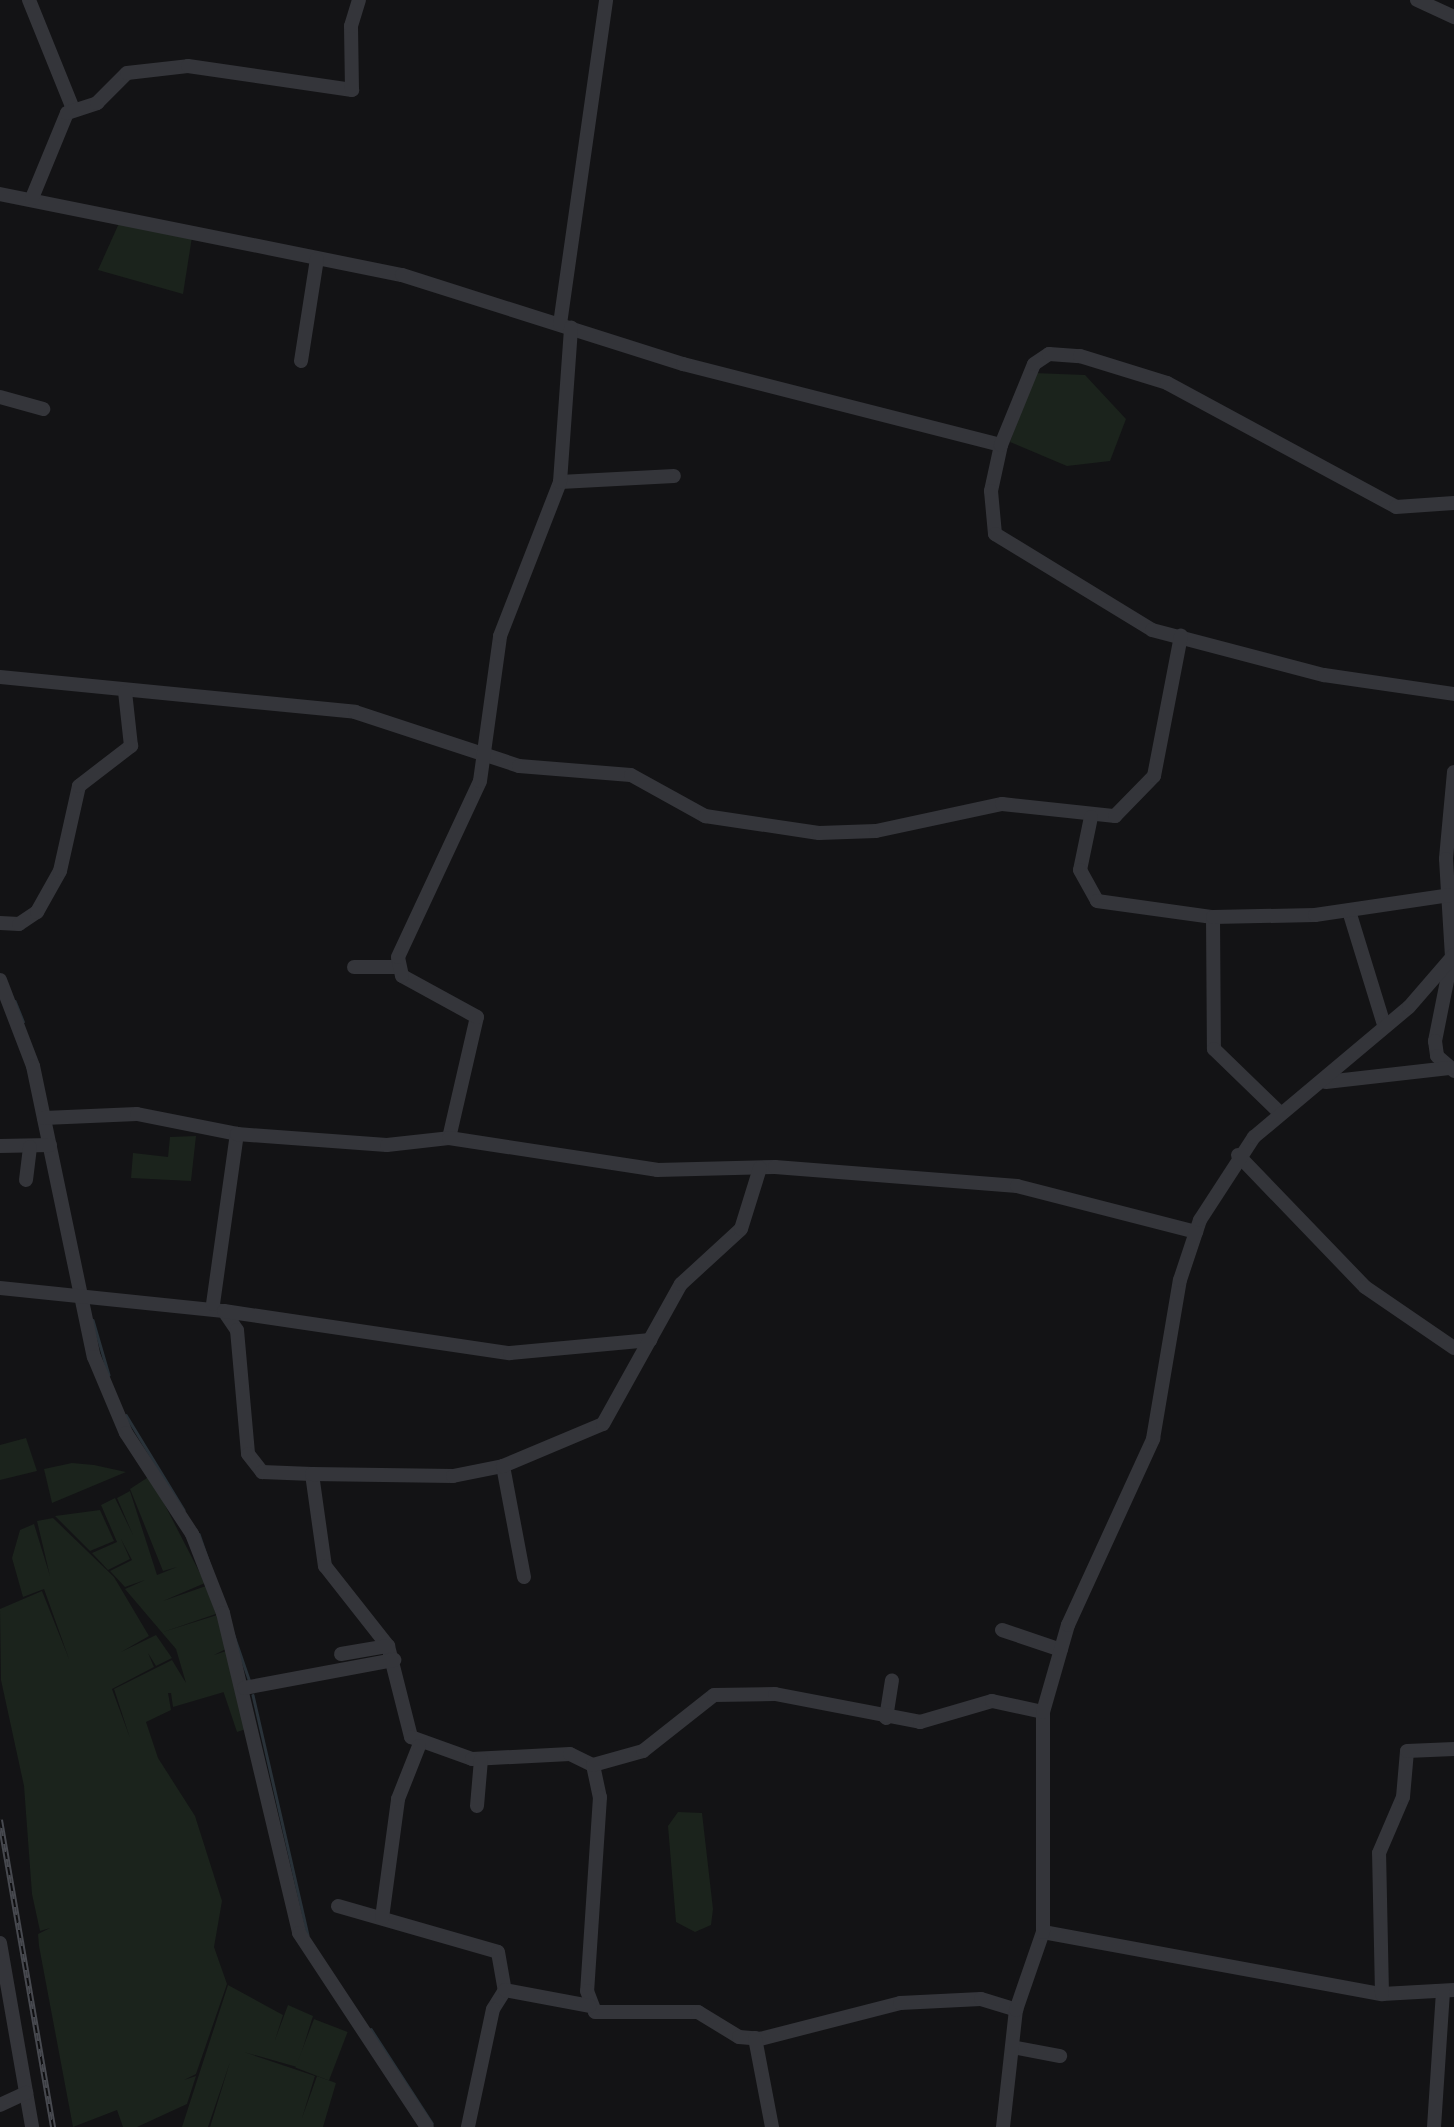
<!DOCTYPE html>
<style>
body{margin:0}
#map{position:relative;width:1454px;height:2127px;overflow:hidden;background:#131315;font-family:"Exo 2",sans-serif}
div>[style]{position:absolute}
.green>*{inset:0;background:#1b231c;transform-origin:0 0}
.stream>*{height:2.5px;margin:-1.25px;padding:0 1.25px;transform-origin:1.25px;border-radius:1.25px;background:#293239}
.minor>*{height:14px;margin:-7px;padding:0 7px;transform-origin:7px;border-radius:7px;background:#34353a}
.rail>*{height:6px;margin-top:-3px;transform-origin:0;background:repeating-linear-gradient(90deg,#0e0e10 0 8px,#47494f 0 16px);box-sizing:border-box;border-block:2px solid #47494f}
span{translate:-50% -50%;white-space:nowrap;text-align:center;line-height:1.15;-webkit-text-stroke:8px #0e0e10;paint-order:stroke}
</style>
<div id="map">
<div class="green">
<div style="clip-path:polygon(120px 221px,192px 237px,183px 294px,98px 270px)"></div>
<div style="clip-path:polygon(1034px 373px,1085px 375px,1126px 419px,1110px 461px,1067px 466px,1010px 442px)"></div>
<div style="clip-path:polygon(196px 1136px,191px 1181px,131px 1178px,133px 1153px,168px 1157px,170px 1137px)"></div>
<div style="clip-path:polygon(26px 1438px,37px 1471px,0 1480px,0 1445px)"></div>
<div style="clip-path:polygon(72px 1463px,94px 1465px,126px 1472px,52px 1503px,44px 1469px)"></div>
<div style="clip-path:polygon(150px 1476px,205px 1583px,163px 1601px,206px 1586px,216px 1614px,163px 1632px,217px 1615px,228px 1648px,214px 1655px,229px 1650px,252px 1727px,237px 1732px,205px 1637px,224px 1692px,173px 1707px,171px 1693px,168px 1693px,171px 1710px,146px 1722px,158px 1758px,195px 1816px,222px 1901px,214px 1947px,227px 1984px,196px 2074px,184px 2080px,196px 2076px,187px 2104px,137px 2127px,123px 2127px,117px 2110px,73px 2127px,39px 1946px,38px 1934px,50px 1928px,40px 1931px,32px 1894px,24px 1786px,1px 1680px,0 1609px,42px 1591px,69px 1659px,44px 1589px,23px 1597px,12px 1558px,20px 1530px,34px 1524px,50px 1576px,37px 1521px,53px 1518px,114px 1577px,149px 1636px,121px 1652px,156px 1635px,172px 1658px,156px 1666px,148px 1653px,154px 1667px,112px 1689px,130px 1738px,114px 1689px,172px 1660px,186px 1683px,176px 1649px,125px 1589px,145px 1580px,125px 1587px,110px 1571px,132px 1560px,121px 1539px,130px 1559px,108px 1570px,92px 1553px,117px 1542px,101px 1505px,115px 1498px,133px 1535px,117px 1498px,130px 1491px,157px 1575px,177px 1567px,163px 1571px,130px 1489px)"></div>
<div style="clip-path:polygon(100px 1510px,114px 1541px,90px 1551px,55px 1516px)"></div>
<div style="clip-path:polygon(678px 1812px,702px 1813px,713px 1909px,711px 1925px,695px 1932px,676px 1922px,668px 1826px)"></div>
<div style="clip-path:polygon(228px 1985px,283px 2015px,275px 2040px,288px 2005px,313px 2016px,297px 2067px,244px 2052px,315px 2076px,302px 2118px,317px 2076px,336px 2083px,323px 2127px,210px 2127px,230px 2062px,208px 2127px,182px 2127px)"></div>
<div style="left:314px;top:2019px;width:36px;height:52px;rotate:21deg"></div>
</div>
<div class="stream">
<div style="left:15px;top:1001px;width:22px;rotate:68deg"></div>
<div style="left:93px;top:1320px;width:57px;rotate:73.8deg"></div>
<div style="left:126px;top:1415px;width:111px;rotate:58.6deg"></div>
<div style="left:199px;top:1534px;width:157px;rotate:71deg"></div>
<div style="left:253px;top:1695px;width:246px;rotate:77.1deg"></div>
<div style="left:371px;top:2029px;width:112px;rotate:57deg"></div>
</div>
<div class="minor">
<div style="left:29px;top:0;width:118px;rotate:68deg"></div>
<div style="left:1417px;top:0;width:41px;rotate:24.7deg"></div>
<div style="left:0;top:194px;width:410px;rotate:11.4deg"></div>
<div style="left:402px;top:275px;width:295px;rotate:17.6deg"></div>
<div style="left:683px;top:364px;width:328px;rotate:14.3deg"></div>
<div style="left:1001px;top:445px;width:47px;rotate:102.3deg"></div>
<div style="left:991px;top:491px;width:43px;rotate:84.7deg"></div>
<div style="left:995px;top:534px;width:184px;rotate:31.4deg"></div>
<div style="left:1152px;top:630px;width:178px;rotate:14.7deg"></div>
<div style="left:1324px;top:675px;width:131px;rotate:8.3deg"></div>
<div style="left:32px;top:198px;width:92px;rotate:-67.6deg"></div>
<div style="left:67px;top:113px;width:32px;rotate:-18deg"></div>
<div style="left:97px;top:103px;width:42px;rotate:-45deg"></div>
<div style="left:127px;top:73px;width:61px;rotate:-6.5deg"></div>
<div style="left:188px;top:66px;width:166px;rotate:8.3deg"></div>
<div style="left:352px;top:90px;width:64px;rotate:-90.9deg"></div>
<div style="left:351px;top:26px;width:27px;rotate:-73deg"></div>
<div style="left:560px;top:324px;width:327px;rotate:-81.9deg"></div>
<div style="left:301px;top:361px;width:103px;rotate:-81.1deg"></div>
<div style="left:0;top:397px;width:45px;rotate:15.6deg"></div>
<div style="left:1001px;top:445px;width:87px;rotate:-67.8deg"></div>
<div style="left:1034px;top:364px;width:18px;rotate:-34deg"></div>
<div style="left:1049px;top:354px;width:31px;rotate:4deg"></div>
<div style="left:1080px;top:356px;width:91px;rotate:17.2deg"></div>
<div style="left:1167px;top:383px;width:260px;rotate:28.4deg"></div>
<div style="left:1396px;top:507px;width:58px;rotate:-3.9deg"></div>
<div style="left:560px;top:482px;width:114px;rotate:-3deg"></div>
<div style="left:0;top:677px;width:357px;rotate:5.6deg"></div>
<div style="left:355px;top:712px;width:173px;rotate:18.2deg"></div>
<div style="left:519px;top:766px;width:112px;rotate:4.6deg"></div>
<div style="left:631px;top:775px;width:85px;rotate:29deg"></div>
<div style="left:705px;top:816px;width:115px;rotate:8.5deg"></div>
<div style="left:819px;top:833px;width:57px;rotate:-2deg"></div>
<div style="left:876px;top:831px;width:129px;rotate:-12.1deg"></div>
<div style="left:1002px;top:804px;width:114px;rotate:6.1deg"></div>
<div style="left:1115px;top:816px;width:56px;rotate:-45.7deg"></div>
<div style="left:1154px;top:776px;width:143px;rotate:-79.1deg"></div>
<div style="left:1454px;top:772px;width:87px;rotate:95.3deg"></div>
<div style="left:1446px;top:859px;width:97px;rotate:86.5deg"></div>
<div style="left:1452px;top:956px;width:87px;rotate:101.3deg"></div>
<div style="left:1435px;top:1041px;width:15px;rotate:82deg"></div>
<div style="left:1437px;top:1056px;width:23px;rotate:41deg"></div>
<div style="left:1091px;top:817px;width:54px;rotate:101.7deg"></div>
<div style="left:1080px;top:870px;width:35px;rotate:61deg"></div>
<div style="left:1097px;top:901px;width:117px;rotate:7.9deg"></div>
<div style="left:1213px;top:917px;width:132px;rotate:89.6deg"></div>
<div style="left:1214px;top:1049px;width:91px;rotate:44.1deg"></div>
<div style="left:1349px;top:911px;width:119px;rotate:72.9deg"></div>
<div style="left:1213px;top:917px;width:102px;rotate:-1.1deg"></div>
<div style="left:1315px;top:915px;width:136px;rotate:-8.4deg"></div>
<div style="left:0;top:923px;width:19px;rotate:3deg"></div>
<div style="left:19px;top:924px;width:22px;rotate:-34deg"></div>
<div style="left:37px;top:912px;width:47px;rotate:-60.7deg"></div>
<div style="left:60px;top:871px;width:87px;rotate:-77.4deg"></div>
<div style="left:79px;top:786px;width:66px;rotate:-37.6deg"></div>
<div style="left:131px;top:746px;width:54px;rotate:-96.3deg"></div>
<div style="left:354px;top:967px;width:45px"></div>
<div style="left:0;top:980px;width:92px;rotate:69deg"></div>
<div style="left:33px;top:1066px;width:297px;rotate:78.2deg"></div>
<div style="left:94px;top:1357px;width:82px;rotate:67.2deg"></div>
<div style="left:126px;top:1433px;width:121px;rotate:56.8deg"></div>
<div style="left:192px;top:1534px;width:85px;rotate:68.6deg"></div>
<div style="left:223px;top:1613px;width:329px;rotate:76.6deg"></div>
<div style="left:299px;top:1933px;width:232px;rotate:56.6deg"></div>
<div style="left:1326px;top:1082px;width:124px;rotate:-6.5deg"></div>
<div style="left:44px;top:1118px;width:93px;rotate:-2.5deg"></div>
<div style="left:137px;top:1114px;width:102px;rotate:11.3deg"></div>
<div style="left:449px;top:1138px;width:124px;rotate:-77deg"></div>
<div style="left:477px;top:1017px;width:85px;rotate:-151.3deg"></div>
<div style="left:402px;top:976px;width:19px;rotate:-102deg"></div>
<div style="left:398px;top:957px;width:194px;rotate:-65deg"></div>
<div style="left:480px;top:781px;width:146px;rotate:-82.1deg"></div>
<div style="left:500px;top:636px;width:165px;rotate:-68.7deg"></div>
<div style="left:560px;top:482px;width:155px;rotate:-85.9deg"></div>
<div style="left:0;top:1146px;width:50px;rotate:-1.1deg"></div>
<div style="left:1238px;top:1155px;width:183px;rotate:46.1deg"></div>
<div style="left:1365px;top:1287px;width:108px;rotate:34.4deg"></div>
<div style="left:26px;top:1180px;width:33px;rotate:-83deg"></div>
<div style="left:0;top:1288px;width:225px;rotate:5.9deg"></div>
<div style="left:224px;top:1311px;width:23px;rotate:56deg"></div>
<div style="left:237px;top:1330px;width:124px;rotate:84.9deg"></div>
<div style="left:248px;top:1454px;width:23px;rotate:52deg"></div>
<div style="left:262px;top:1472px;width:50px;rotate:2.3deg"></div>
<div style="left:312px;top:1474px;width:93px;rotate:82deg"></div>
<div style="left:325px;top:1566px;width:102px;rotate:51.8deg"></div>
<div style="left:388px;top:1646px;width:94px;rotate:75.8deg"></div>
<div style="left:411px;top:1737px;width:65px;rotate:19.8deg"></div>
<div style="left:472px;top:1759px;width:98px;rotate:-2.9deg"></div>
<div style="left:570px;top:1754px;width:25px;rotate:26deg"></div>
<div style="left:593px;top:1765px;width:33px;rotate:78deg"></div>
<div style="left:600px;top:1797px;width:194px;rotate:93.8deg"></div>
<div style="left:587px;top:1991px;width:22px;rotate:69deg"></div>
<div style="left:595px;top:2012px;width:103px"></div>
<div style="left:698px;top:2012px;width:48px;rotate:31.4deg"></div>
<div style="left:739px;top:2037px;width:21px;rotate:5deg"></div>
<div style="left:760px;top:2039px;width:145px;rotate:-14.4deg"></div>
<div style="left:900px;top:2003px;width:81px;rotate:-2.8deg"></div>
<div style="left:981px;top:1999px;width:37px;rotate:17deg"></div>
<div style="left:213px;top:1304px;width:172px;rotate:-82deg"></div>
<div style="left:237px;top:1134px;width:150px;rotate:4.2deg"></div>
<div style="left:387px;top:1145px;width:62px;rotate:-6.4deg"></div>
<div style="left:449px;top:1138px;width:210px;rotate:8.7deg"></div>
<div style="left:657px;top:1170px;width:118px;rotate:-1.5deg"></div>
<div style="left:775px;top:1167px;width:243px;rotate:4.5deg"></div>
<div style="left:1017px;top:1186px;width:185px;rotate:14.4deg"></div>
<div style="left:224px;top:1311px;width:289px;rotate:8.4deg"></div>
<div style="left:510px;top:1353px;width:141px;rotate:-5.3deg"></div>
<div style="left:503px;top:1466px;width:113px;rotate:79.3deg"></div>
<div style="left:312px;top:1474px;width:141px;rotate:0.8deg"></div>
<div style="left:453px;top:1476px;width:51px;rotate:-11.3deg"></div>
<div style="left:503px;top:1466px;width:108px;rotate:-22.8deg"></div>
<div style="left:603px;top:1424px;width:160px;rotate:-60.9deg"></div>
<div style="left:681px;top:1284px;width:81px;rotate:-42.5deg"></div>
<div style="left:741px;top:1229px;width:64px;rotate:-72.7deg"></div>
<div style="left:1002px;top:1630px;width:62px;rotate:18.7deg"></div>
<div style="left:341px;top:1654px;width:48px;rotate:-9.7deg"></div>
<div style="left:244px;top:1688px;width:153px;rotate:-10.6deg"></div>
<div style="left:886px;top:1718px;width:38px;rotate:-81deg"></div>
<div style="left:593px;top:1765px;width:52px;rotate:-15.6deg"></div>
<div style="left:643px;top:1751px;width:90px;rotate:-38.3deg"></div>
<div style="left:714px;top:1695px;width:61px;rotate:-0.9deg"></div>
<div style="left:775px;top:1694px;width:148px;rotate:10.9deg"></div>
<div style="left:920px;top:1722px;width:75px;rotate:-16.3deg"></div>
<div style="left:992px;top:1701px;width:52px;rotate:12.2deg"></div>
<div style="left:477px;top:1806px;width:47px;rotate:-85.1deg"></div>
<div style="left:338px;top:1906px;width:166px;rotate:16deg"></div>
<div style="left:498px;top:1952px;width:39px;rotate:80deg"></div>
<div style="left:505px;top:1990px;width:22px;rotate:122deg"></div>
<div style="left:493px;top:2009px;width:121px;rotate:102deg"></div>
<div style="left:382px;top:1918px;width:120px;rotate:-82.3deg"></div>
<div style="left:398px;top:1799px;width:57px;rotate:-68.4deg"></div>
<div style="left:1043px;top:1932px;width:345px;rotate:10.4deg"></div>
<div style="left:1382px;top:1994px;width:72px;rotate:-3.2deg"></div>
<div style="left:0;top:1943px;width:187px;rotate:80.1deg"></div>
<div style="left:505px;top:1990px;width:86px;rotate:10.7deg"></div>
<div style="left:1382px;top:1994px;width:141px;rotate:-91.2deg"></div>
<div style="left:1379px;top:1853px;width:61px;rotate:-66.8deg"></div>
<div style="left:1403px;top:1797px;width:46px;rotate:-85deg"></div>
<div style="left:1407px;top:1751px;width:47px;rotate:-2.4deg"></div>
<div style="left:755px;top:2038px;width:91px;rotate:79.2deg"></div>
<div style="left:1012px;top:2047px;width:49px;rotate:10.6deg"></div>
<div style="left:0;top:2105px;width:29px;rotate:-25deg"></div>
<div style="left:1003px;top:2127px;width:118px;rotate:-83.7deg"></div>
<div style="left:1016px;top:2010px;width:83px;rotate:-70.9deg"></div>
<div style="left:1043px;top:1932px;width:220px;rotate:-90deg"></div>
<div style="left:1043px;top:1712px;width:91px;rotate:-74deg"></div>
<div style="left:1068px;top:1625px;width:205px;rotate:-65.4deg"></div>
<div style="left:1153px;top:1439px;width:161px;rotate:-80.4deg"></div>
<div style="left:1180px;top:1280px;width:63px;rotate:-71.6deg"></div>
<div style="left:1200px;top:1220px;width:99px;rotate:-57deg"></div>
<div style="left:1254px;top:1137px;width:202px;rotate:-40deg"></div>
<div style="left:1409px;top:1007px;width:69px;rotate:-49.1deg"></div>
<div style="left:1434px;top:2127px;width:136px;rotate:-86.2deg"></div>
</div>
<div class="rail">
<div style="left:0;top:1820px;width:312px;rotate:80.2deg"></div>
</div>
</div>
